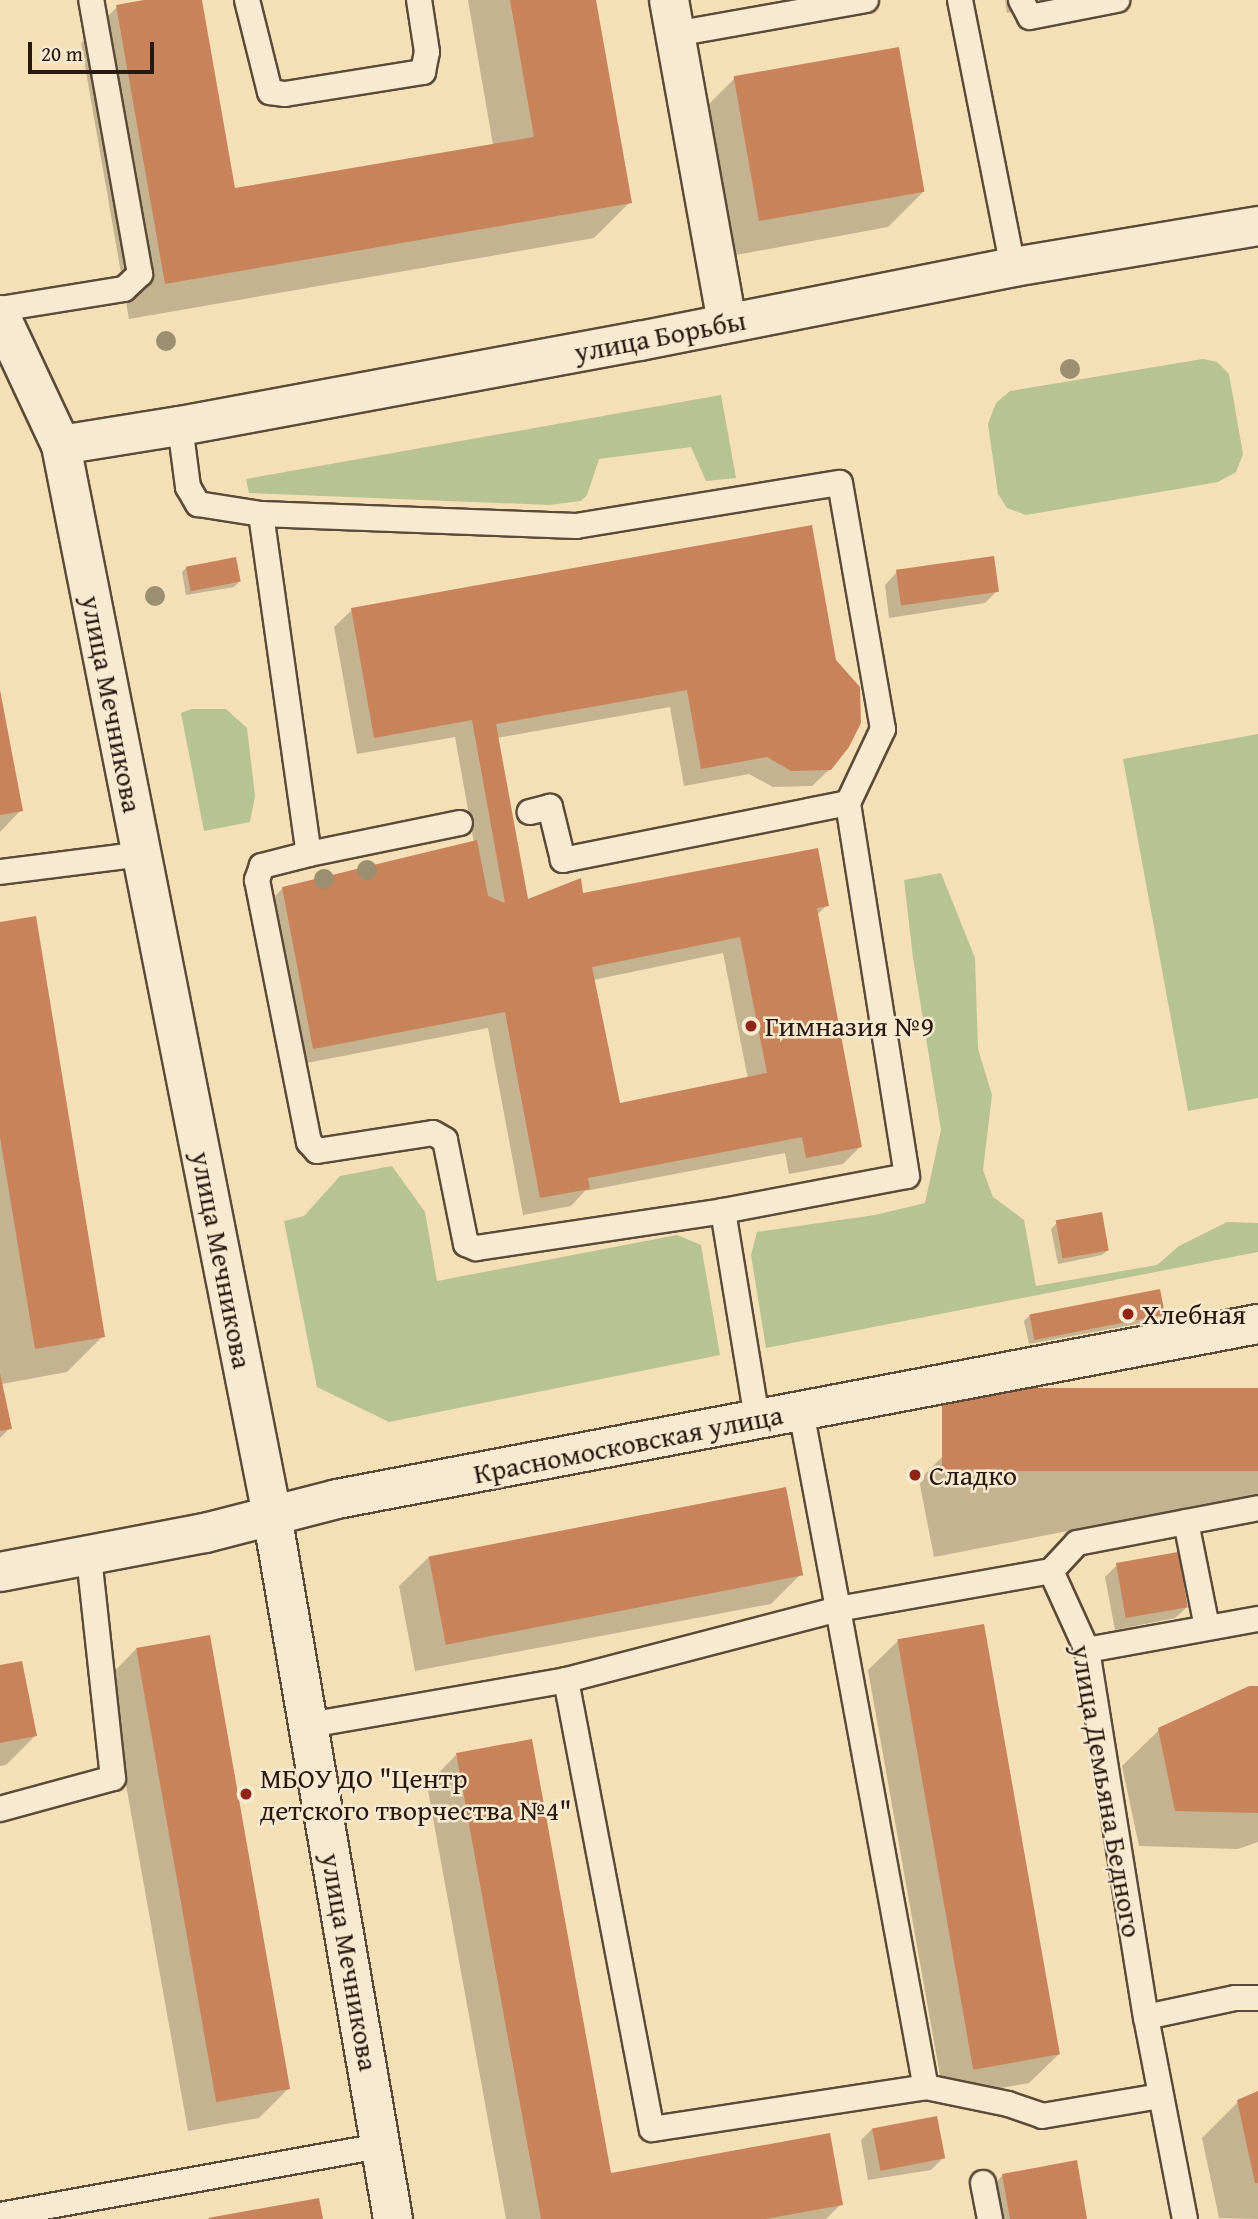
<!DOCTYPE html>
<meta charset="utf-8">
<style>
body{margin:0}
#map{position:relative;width:1258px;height:2219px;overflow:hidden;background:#f5dfb6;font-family:"Gentium Book Plus",serif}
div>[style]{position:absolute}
.green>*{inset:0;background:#b7c391}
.shadow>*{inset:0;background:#0003}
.building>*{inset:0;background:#c9835a;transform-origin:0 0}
.roads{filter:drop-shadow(2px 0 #5c4a39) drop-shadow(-2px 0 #5c4a39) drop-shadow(0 2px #5c4a39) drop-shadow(0 -2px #5c4a39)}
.service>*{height:24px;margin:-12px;padding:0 12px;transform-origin:12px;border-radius:12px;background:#f8ead0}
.minor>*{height:38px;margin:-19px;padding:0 19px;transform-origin:19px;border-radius:19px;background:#f8ead0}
.tertiary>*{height:38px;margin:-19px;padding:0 19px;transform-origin:19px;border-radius:19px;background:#f8ead0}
.trees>*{width:20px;height:20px;margin:-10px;border-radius:50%;background:#9c8e70}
.dots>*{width:19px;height:19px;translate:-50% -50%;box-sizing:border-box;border:4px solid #f8ead0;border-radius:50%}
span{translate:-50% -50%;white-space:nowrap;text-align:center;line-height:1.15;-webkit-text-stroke:5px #f8ead0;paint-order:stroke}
.street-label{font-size:28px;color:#29180f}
.poi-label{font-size:28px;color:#29180f}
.left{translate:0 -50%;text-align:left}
.scale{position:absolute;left:28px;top:42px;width:126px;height:32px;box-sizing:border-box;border:4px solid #29180f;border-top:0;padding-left:9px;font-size:21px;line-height:24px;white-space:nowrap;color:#29180f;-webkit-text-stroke:5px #f8ead0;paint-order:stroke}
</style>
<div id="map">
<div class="green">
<div style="clip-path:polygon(1203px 359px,1217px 362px,1229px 374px,1243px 454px,1236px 472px,1218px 482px,1026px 515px,1007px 508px,998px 494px,988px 424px,996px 403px,1010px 391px)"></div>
<div style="clip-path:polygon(721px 395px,736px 478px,706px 481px,691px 447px,599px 459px,587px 495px,581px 501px,549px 505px,249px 493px,246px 479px)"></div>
<div style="clip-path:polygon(192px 709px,226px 709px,247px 728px,255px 796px,250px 822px,204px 831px,181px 713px)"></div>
<div style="clip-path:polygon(1258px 734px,1258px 1098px,1188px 1111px,1123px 759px)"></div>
<div style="clip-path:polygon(941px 873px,975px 958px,978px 1049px,992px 1095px,983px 1170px,993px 1197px,1024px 1220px,1036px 1286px,1157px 1265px,1179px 1246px,1227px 1222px,1258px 1223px,1258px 1252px,766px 1348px,751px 1255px,757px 1232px,875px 1215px,925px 1203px,941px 1130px,913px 958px,904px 880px)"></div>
<div style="clip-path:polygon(392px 1166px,425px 1212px,437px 1281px,677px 1235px,701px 1245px,720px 1355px,389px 1422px,317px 1387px,284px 1221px,304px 1216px,340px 1176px)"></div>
</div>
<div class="shadow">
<div style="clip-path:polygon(154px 0,200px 0,234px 190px,493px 145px,468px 0,594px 0,630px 202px,594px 238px,129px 319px,81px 43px,117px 7px)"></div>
<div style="clip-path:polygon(1005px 0,1037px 0,1028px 9px,1007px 13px)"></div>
<div style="clip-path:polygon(735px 78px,924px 191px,888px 227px,725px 257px,699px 114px)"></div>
<div style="clip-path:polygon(evenodd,810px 527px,830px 769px,812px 786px,773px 787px,749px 774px,684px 786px,670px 707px,497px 738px,527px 901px,582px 895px,827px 905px,816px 916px,860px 1147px,843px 1164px,789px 1174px,785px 1153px,585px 1191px,571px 1206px,523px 1215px,488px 1028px,296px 1065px,265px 906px,283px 888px,474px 843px,455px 737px,357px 754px,334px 627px,352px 610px,810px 527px,723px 953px,748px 1079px,619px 1105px,593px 980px,723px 953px)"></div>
<div style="clip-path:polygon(187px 567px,239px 582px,234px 587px,186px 595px,182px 572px)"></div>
<div style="clip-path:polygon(896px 573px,997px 591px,985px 603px,889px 618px,885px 585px)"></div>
<div style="clip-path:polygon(0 692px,21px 810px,0 832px)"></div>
<div style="clip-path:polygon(0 924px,103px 1336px,67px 1372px,2px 1384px,10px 1428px,0 1438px)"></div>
<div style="clip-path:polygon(1057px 1223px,1108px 1250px,1102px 1255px,1058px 1264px,1051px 1229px)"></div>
<div style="clip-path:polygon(1030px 1315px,1163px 1315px,1158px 1320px,1029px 1344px,1024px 1321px)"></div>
<div style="clip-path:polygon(1258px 1389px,1258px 1494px,934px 1557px,919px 1480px,949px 1450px)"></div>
<div style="clip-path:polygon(429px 1557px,801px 1574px,771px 1604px,415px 1671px,399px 1586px)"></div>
<div style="clip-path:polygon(1117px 1565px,1187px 1607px,1175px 1618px,1115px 1630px,1105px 1577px)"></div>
<div style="clip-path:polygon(898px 1641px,1059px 2054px,1029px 2083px,944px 2098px,868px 1670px)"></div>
<div style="clip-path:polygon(136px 1649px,289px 2088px,259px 2118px,188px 2131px,107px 1679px)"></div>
<div style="clip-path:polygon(0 1667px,35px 1736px,6px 1765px,0 1766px)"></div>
<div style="clip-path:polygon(1258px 1688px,1258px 1842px,1238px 1849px,1139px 1846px,1122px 1766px,1159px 1730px)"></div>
<div style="clip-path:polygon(456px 1755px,610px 2175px,841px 2204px,826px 2219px,506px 2219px,427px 1785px)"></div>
<div style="clip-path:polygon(1258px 2093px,1258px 2219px,1219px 2218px,1202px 2138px,1238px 2102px)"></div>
<div style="clip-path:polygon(873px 2128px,943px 2158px,931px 2170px,868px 2180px,861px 2140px)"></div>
<div style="clip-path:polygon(1003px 2175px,1085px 2219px,975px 2219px,973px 2205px)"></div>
</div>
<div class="building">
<div style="clip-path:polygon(144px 0,202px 0,235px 188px,534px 137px,510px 0,596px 0,632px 203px,165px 284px,116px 5px)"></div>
<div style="left:899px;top:47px;width:147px;height:168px;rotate:80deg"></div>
<div style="clip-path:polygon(evenodd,812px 525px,836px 660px,860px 687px,861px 723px,849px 747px,831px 770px,791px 771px,767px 757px,701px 769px,687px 690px,496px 724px,528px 899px,581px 878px,583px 893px,818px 848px,829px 906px,817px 908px,862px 1147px,806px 1158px,802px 1137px,588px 1178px,590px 1189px,540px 1198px,505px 1012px,313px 1049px,282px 887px,477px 840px,488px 896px,505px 903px,472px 720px,374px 738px,351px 608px,812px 525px,740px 937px,767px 1073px,620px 1103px,592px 967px,740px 937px)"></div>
<div style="left:994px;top:556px;width:36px;height:99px;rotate:82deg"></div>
<div style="left:236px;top:557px;width:25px;height:51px;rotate:79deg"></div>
<div style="clip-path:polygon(0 690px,23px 811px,0 815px)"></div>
<div style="clip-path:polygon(36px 916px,105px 1337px,35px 1349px,0 1137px,0 922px)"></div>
<div style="left:1102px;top:1212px;width:39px;height:47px;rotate:80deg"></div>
<div style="left:1160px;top:1289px;width:26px;height:133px;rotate:79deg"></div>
<div style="clip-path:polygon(0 1373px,12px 1429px,0 1431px)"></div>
<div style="left:1258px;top:1388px;width:83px;height:316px;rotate:90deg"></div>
<div style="left:786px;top:1487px;width:90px;height:364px;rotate:79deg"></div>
<div style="left:1178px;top:1552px;width:56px;height:63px;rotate:80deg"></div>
<div style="left:984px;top:1624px;width:437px;height:88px;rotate:80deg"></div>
<div style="left:210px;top:1635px;width:461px;height:75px;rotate:80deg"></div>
<div style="clip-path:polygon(22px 1661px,37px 1736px,0 1743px,0 1665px)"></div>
<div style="clip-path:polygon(1249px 1686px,1258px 1686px,1258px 1813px,1175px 1811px,1158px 1728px)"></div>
<div style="clip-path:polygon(532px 1739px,611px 2173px,830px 2133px,843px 2205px,765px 2219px,541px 2219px,456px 1753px)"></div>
<div style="clip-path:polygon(1258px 2091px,1258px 2183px,1255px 2183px,1237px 2100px)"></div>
<div style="left:937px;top:2116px;width:43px;height:66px;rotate:79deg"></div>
<div style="clip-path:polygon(1077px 2160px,1087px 2219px,1010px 2219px,1002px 2174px)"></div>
<div style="clip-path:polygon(319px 2198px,323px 2219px,209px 2219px,208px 2218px)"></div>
</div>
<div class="roads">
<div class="service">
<div style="left:247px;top:0;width:95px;rotate:76deg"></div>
<div style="left:270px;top:92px;width:15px;rotate:8deg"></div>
<div style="left:285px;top:94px;width:140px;rotate:-9.1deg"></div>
<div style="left:423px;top:72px;width:20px;rotate:-79deg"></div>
<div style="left:427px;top:52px;width:53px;rotate:-98.7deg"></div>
<div style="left:960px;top:0;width:272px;rotate:78.8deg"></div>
<div style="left:1021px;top:0;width:19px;rotate:62deg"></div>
<div style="left:1030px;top:17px;width:89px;rotate:-11.1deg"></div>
<div style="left:675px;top:34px;width:194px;rotate:-10.1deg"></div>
<div style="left:0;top:309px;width:126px;rotate:-9.2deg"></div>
<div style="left:124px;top:289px;width:22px;rotate:-43deg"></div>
<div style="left:140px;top:274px;width:278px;rotate:-100.1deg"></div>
<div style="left:180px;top:426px;width:62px;rotate:82.5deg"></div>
<div style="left:188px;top:487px;width:20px;rotate:60deg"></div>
<div style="left:198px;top:504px;width:64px;rotate:9deg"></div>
<div style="left:261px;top:514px;width:343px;rotate:82deg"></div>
<div style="left:309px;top:854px;width:49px;rotate:165.7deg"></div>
<div style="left:262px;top:866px;width:15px;rotate:110deg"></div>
<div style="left:257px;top:880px;width:267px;rotate:78.8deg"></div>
<div style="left:309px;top:1142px;width:12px;rotate:48deg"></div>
<div style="left:317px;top:1151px;width:117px;rotate:-8.8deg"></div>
<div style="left:433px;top:1133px;width:14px;rotate:30deg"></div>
<div style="left:445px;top:1140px;width:106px;rotate:78.6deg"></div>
<div style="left:466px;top:1244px;width:11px;rotate:22deg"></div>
<div style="left:476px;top:1248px;width:250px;rotate:-8.5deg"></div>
<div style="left:723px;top:1211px;width:187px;rotate:-10.8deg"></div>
<div style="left:907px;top:1176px;width:378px;rotate:-99deg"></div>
<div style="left:261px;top:514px;width:315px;rotate:2.2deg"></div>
<div style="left:576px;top:526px;width:267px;rotate:-9.3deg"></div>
<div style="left:840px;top:483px;width:250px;rotate:80.1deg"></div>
<div style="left:883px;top:729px;width:82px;rotate:115.3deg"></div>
<div style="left:848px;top:803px;width:291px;rotate:168.7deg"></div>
<div style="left:563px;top:860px;width:55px;rotate:-103.8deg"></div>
<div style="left:550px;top:807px;width:21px;rotate:166deg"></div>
<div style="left:309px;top:854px;width:154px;rotate:-11.6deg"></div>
<div style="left:0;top:872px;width:143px;rotate:-7.2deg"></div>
<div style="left:723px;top:1211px;width:211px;rotate:80.7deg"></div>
<div style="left:801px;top:1411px;width:201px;rotate:79.4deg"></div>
<div style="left:838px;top:1609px;width:216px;rotate:-10.1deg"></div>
<div style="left:1186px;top:1522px;width:107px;rotate:78.7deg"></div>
<div style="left:1051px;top:1571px;width:87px;rotate:65.5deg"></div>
<div style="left:1087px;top:1650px;width:372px;rotate:80.9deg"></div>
<div style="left:1146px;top:2017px;width:206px;rotate:79.1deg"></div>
<div style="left:1051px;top:1571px;width:38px;rotate:-47deg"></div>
<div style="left:1077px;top:1543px;width:184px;rotate:-10.9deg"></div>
<div style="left:1087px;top:1650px;width:174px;rotate:-10.3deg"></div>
<div style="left:566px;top:1680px;width:457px;rotate:79.2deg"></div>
<div style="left:652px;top:2129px;width:277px;rotate:-8.7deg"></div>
<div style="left:309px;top:1725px;width:261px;rotate:-9.9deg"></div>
<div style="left:566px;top:1680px;width:281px;rotate:-14.6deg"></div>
<div style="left:838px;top:1609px;width:486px;rotate:79.6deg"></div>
<div style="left:926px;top:2087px;width:84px;rotate:11.7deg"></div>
<div style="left:1008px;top:2104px;width:36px;rotate:19deg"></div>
<div style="left:1042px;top:2116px;width:120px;rotate:-9.6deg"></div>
<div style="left:0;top:1809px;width:117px;rotate:-15.3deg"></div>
<div style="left:113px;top:1778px;width:223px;rotate:-96.2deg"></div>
<div style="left:1146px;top:2017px;width:91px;rotate:-12.1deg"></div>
<div style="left:1235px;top:1998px;width:23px"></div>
<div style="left:983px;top:2183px;width:37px;rotate:79deg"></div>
<div style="left:0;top:2215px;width:387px;rotate:-10.3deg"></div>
</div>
<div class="minor">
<div style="left:669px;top:0;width:328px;rotate:79.8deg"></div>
<div style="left:0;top:315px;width:144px;rotate:64.9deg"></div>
<div style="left:0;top:1572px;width:209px;rotate:-10.8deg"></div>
<div style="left:205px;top:1533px;width:136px;rotate:-14.4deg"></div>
<div style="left:337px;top:1499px;width:937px;rotate:-10.76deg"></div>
</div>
<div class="tertiary">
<div style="left:393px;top:2219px;width:714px;rotate:-99.75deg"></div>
<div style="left:272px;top:1515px;width:1091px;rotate:-101.16deg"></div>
<div style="left:61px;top:445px;width:121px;rotate:-9.1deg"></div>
<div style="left:180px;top:426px;width:468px;rotate:-10.5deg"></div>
<div style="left:640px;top:341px;width:380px;rotate:-11.2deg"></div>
<div style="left:1013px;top:267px;width:248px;rotate:-9.5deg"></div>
</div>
</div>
<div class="trees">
<div style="left:166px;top:341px"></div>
<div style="left:1070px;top:369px"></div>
<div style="left:155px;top:596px"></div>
<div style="left:367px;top:870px"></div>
<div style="left:324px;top:879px"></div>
</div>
<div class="dots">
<div style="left:751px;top:1026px;background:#8f2418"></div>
<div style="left:1128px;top:1314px;background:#8f2418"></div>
<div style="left:915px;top:1475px;background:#8f2418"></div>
<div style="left:246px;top:1794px;background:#8f2418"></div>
</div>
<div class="street-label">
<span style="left:660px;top:336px;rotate:-11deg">улица Борьбы</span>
<span style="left:112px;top:704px;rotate:79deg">улица Мечникова</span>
<span style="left:222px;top:1260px;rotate:79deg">улица Мечникова</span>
<span style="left:628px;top:1444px;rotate:-11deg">Красномосковская улица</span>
<span style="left:1107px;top:1791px;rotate:80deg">улица Демьяна Бедного</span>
<span style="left:350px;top:1962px;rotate:80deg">улица Мечникова</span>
</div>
<div class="poi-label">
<span class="left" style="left:765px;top:1026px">Гимназия №9</span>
<span class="left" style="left:1142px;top:1314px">Хлебная</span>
<span class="left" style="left:929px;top:1475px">Сладко</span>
<span class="left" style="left:260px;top:1794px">МБОУ ДО "Центр<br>детского творчества №4"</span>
</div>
<div class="scale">20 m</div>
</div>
